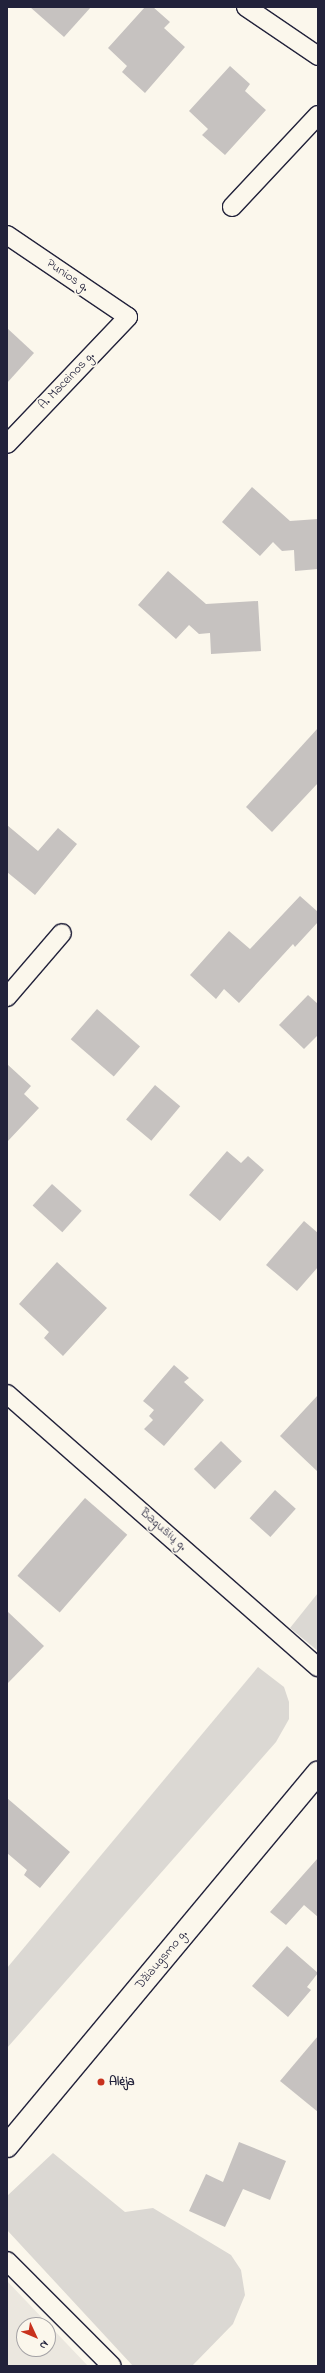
<!DOCTYPE html>
<meta charset="utf-8">
<style>
body{margin:0}
#map{position:relative;width:325px;height:2373px;overflow:hidden;background:#fbf7ec;font-family:"Indie Flower",sans-serif}
div>[style]{position:absolute}
.built>*{inset:0;background:#ebe7df}
.green>*{inset:0;background:#dbd8d3}
.building>*{inset:0;background:#c6c2c0;transform-origin:0 0}
.roads{filter:drop-shadow(1px 0 #22223b) drop-shadow(-1px 0 #22223b) drop-shadow(0 1px #22223b) drop-shadow(0 -1px #22223b)}
.minor>*{height:18px;margin:-9px;padding:0 9px;transform-origin:9px;border-radius:9px;background:#fbf7ec}
.tertiary>*{height:22px;margin:-11px;padding:0 11px;transform-origin:11px;border-radius:11px;background:#fbf7ec}
.dots>*{width:11px;height:11px;translate:-50% -50%;box-sizing:border-box;border:2px solid #fbf7ec;border-radius:50%}
span{translate:-50% -50%;white-space:nowrap;text-align:center;line-height:1.15;-webkit-text-stroke:3.5px #fbf7ec;paint-order:stroke}
.street-label{font-size:13px;color:#22223b}
.poi-label{font-size:13px;color:#22223b;font-weight:700}
.left{translate:0 -50%;text-align:left}
.frame{position:absolute;inset:0;border:8px solid #22223b;pointer-events:none}
.north{position:absolute;left:16px;top:2317px;width:40px;height:40px;box-sizing:border-box;background:#fbf7ec;border:1px solid #a4a2a5;border-radius:50%;rotate:134deg;font-size:11px;font-weight:700;line-height:16px;text-align:center;color:#22223b}
.north::after{content:'';display:block;margin:auto;width:14px;height:18px;background:#c8321e;clip-path:polygon(50% 0,100% 100%,50% 72%,0 100%)}
</style>
<div id="map">
<div class="built">
<div style="clip-path:polygon(evenodd,7px 2281px,88px 2366px,7px 2366px,7px 2281px,24px 2325px,48px 2325px,48px 2349px,24px 2349px,24px 2325px)"></div>
</div>
<div class="green">
<div style="clip-path:polygon(318px 1593px,318px 1651px,290px 1628px)"></div>
<div style="clip-path:polygon(258px 1667px,284px 1687px,289px 1702px,289px 1719px,276px 1742px,7px 2048px,7px 1968px)"></div>
<div style="clip-path:polygon(53px 2153px,125px 2212px,153px 2208px,231px 2255px,241px 2270px,245px 2295px,233px 2324px,192px 2366px,133px 2366px,7px 2230px,7px 2196px)"></div>
</div>
<div class="building">
<div style="clip-path:polygon(30px 7px,91px 7px,64px 37px)"></div>
<div style="clip-path:polygon(145px 7px,153px 7px,170px 22px,164px 28px,185px 47px,145px 93px,122px 72px,127px 66px,108px 48px)"></div>
<div style="clip-path:polygon(230px 66px,250px 84px,245px 91px,266px 110px,225px 155px,202px 135px,208px 129px,189px 111px)"></div>
<div style="clip-path:polygon(7px 328px,34px 353px,7px 383px)"></div>
<div style="clip-path:polygon(252px 487px,290px 521px,318px 519px,318px 569px,295px 571px,294px 550px,282px 551px,273px 542px,260px 556px,222px 522px)"></div>
<div style="clip-path:polygon(168px 571px,206px 604px,258px 601px,261px 651px,211px 654px,210px 633px,199px 634px,189px 625px,176px 639px,138px 605px)"></div>
<div style="clip-path:polygon(318px 728px,318px 783px,272px 832px,246px 807px)"></div>
<div style="clip-path:polygon(7px 825px,38px 851px,58px 828px,77px 844px,35px 895px,7px 872px)"></div>
<div style="clip-path:polygon(300px 896px,318px 912px,318px 922px,295px 947px,293px 944px,239px 1003px,224px 989px,216px 999px,190px 975px,229px 931px,250px 949px)"></div>
<div style="clip-path:polygon(308px 995px,318px 1004px,318px 1035px,304px 1049px,279px 1025px)"></div>
<div style="left:97px;top:1009px;width:57px;height:40px;rotate:41deg"></div>
<div style="clip-path:polygon(7px 1064px,31px 1086px,24px 1094px,39px 1108px,7px 1142px)"></div>
<div style="left:155px;top:1085px;width:33px;height:45px;rotate:40deg"></div>
<div style="clip-path:polygon(227px 1151px,241px 1163px,248px 1156px,264px 1170px,220px 1221px,189px 1195px)"></div>
<div style="left:52px;top:1184px;width:40px;height:29px;rotate:42deg"></div>
<div style="clip-path:polygon(304px 1221px,318px 1233px,318px 1267px,297px 1291px,266px 1265px)"></div>
<div style="clip-path:polygon(57px 1262px,107px 1308px,63px 1356px,44px 1338px,49px 1332px,19px 1304px)"></div>
<div style="clip-path:polygon(174px 1365px,189px 1378px,184px 1382px,204px 1400px,164px 1446px,144px 1429px,153px 1420px,149px 1416px,154px 1410px,143px 1401px)"></div>
<div style="clip-path:polygon(318px 1395px,318px 1472px,280px 1436px)"></div>
<div style="left:221px;top:1441px;width:29px;height:39px;rotate:44deg"></div>
<div style="left:275px;top:1490px;width:28px;height:38px;rotate:42deg"></div>
<div style="left:85px;top:1498px;width:56px;height:103px;rotate:41deg"></div>
<div style="clip-path:polygon(7px 1611px,44px 1646px,7px 1684px)"></div>
<div style="clip-path:polygon(7px 1798px,70px 1852px,40px 1888px,24px 1875px,27px 1870px,7px 1853px)"></div>
<div style="clip-path:polygon(318px 1858px,318px 1917px,304px 1905px,286px 1925px,270px 1912px)"></div>
<div style="clip-path:polygon(287px 1946px,318px 1973px,307px 1987px,311px 1990px,288px 2017px,252px 1986px)"></div>
<div style="clip-path:polygon(318px 2036px,318px 2112px,280px 2081px)"></div>
<div style="clip-path:polygon(239px 2142px,286px 2161px,270px 2200px,243px 2189px,225px 2227px,189px 2211px,206px 2174px,223px 2182px)"></div>
</div>
<div class="roads">
<div class="minor">
<div style="left:246px;top:7px;width:87px;rotate:34.2deg"></div>
<div style="left:232px;top:207px;width:126px;rotate:-46.9deg"></div>
<div style="left:7px;top:235px;width:146px;rotate:34.1deg"></div>
<div style="left:128px;top:317px;width:175px;rotate:133.6deg"></div>
<div style="left:7px;top:997px;width:84px;rotate:-49.3deg"></div>
<div style="left:7px;top:1394px;width:414px;rotate:41.3deg"></div>
<div style="left:7px;top:2261px;width:148px;rotate:45deg"></div>
</div>
<div class="tertiary">
<div style="left:7px;top:2146px;width:486px;rotate:-50.2deg"></div>
</div>
</div>
<div class="dots">
<div style="left:101px;top:2082px;background:#c8321e"></div>
</div>
<div class="street-label">
<span style="left:67px;top:276px;rotate:34deg">Punios g.</span>
<span style="left:67px;top:381px;rotate:-46deg">A. Maceinos g.</span>
<span style="left:163px;top:1530px;rotate:41deg">Bagušių g.</span>
<span style="left:162px;top:1960px;rotate:-50deg">Džiaugsmo g.</span>
</div>
<div class="poi-label">
<span class="left" style="left:109px;top:2082px">Alėja</span>
</div>
<div class="frame"></div>
<div class="north">N</div>
</div>
